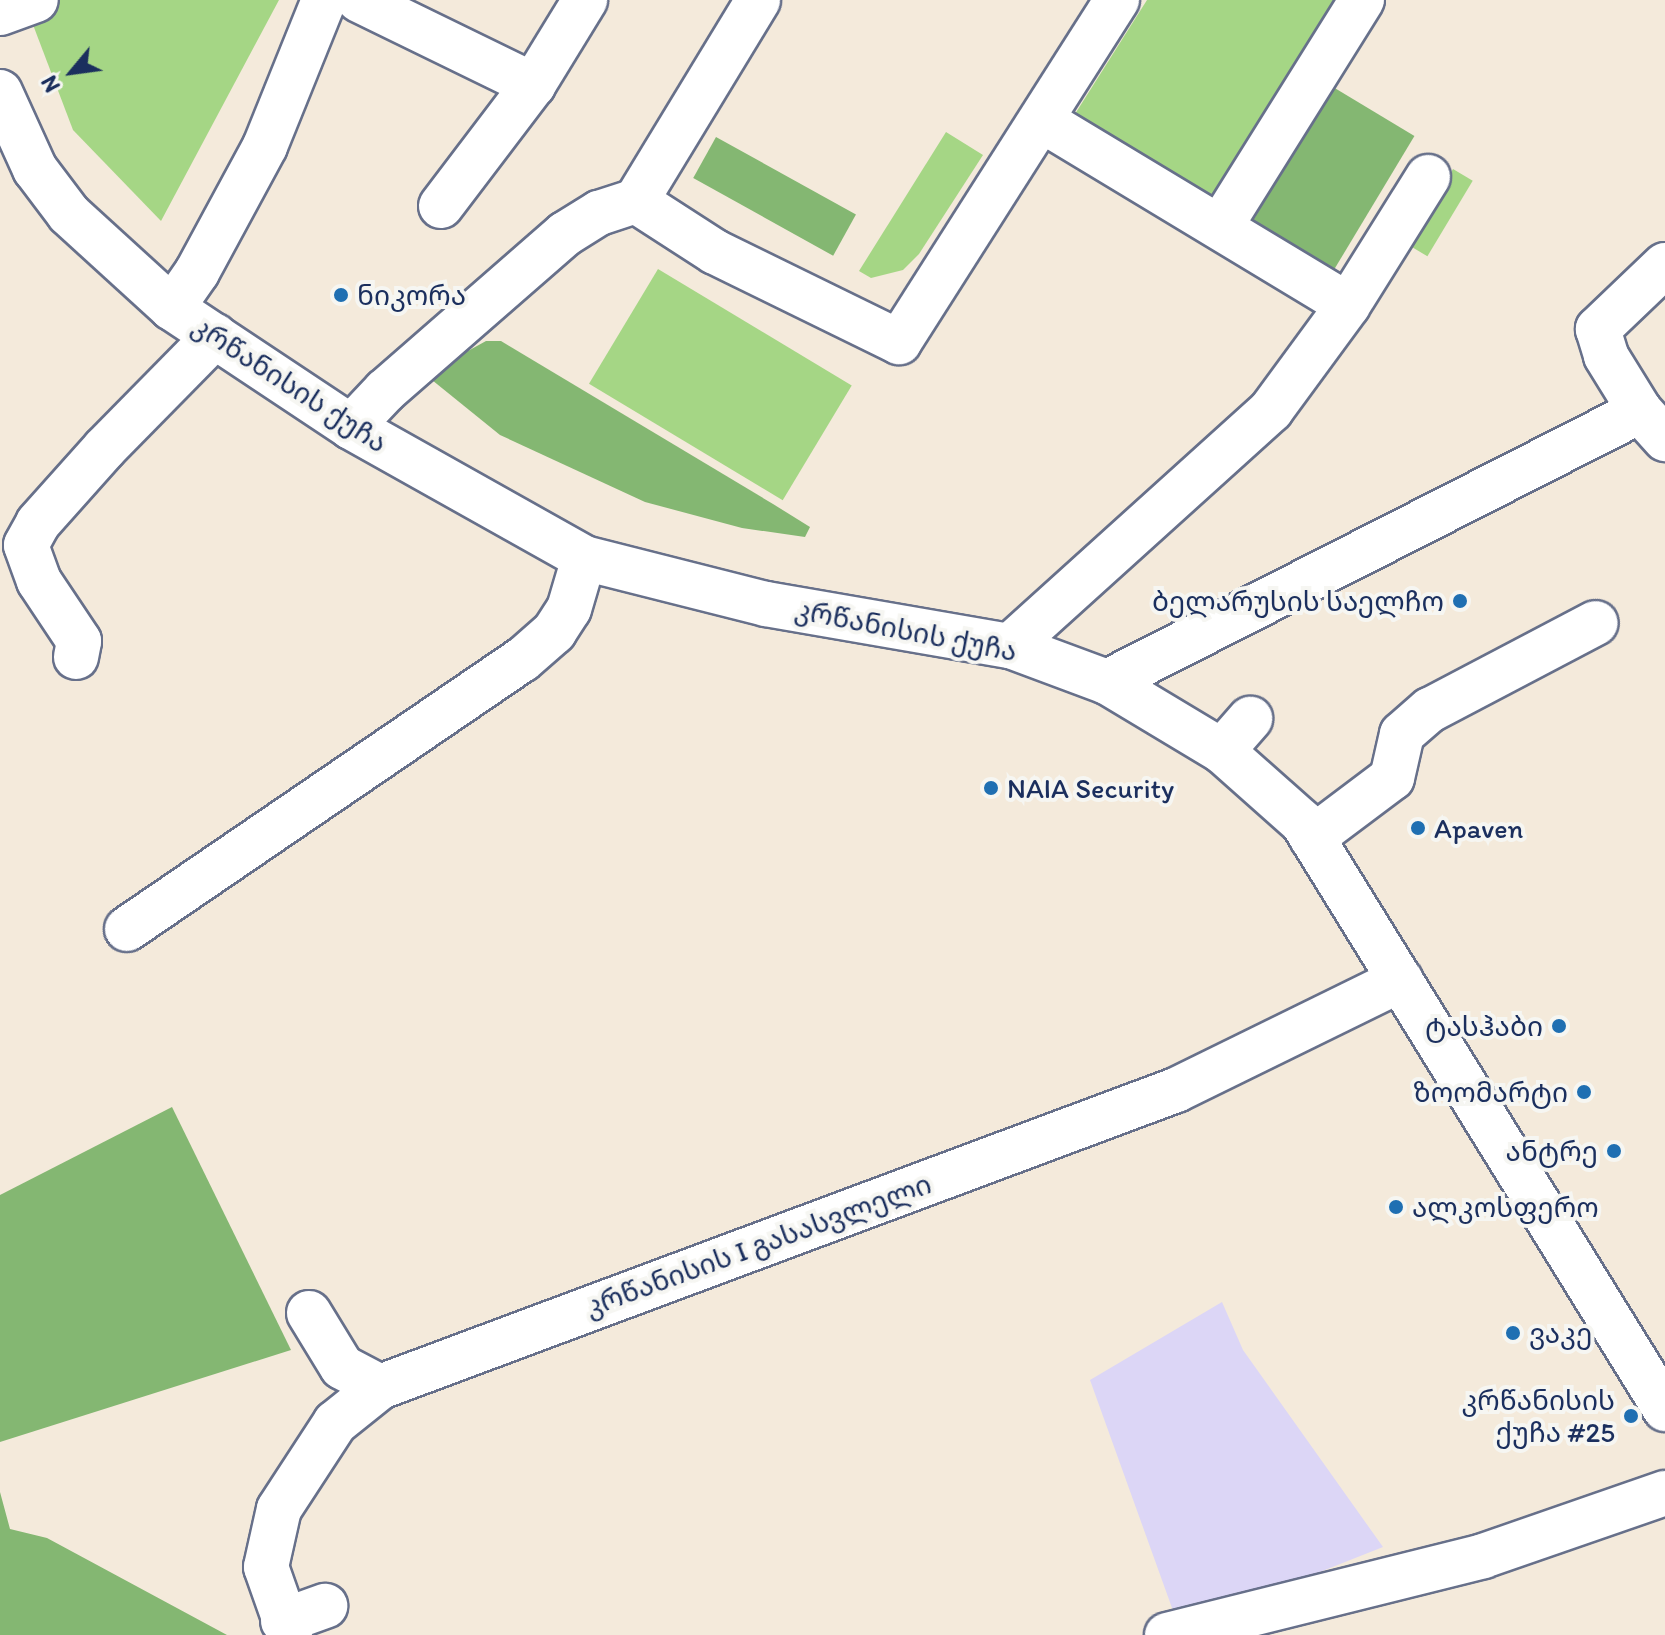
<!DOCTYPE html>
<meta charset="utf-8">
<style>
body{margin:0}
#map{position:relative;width:1665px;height:1635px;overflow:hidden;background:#f4eadb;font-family:Itim,"Noto Sans Georgian",sans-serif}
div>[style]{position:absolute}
.built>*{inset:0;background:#dcd6f6}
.green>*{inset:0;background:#a5d685;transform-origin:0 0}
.forest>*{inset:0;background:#84b772;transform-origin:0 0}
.roads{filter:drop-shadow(2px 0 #67708a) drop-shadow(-2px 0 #67708a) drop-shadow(0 2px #67708a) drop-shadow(0 -2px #67708a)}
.minor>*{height:44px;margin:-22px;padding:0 22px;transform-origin:22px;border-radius:22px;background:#fff}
.dots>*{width:22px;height:22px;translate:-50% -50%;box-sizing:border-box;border:4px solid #f6f6f2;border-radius:50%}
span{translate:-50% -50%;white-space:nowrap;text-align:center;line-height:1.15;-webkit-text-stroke:8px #f6f6f2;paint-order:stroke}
.poi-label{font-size:28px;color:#1b2f5e}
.left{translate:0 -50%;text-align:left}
.right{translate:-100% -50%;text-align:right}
.street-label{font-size:28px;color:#1b2f5e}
.north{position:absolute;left:32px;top:32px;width:80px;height:80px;-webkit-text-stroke:6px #f6f6f2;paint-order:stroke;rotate:241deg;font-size:22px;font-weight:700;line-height:32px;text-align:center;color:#1b2f5e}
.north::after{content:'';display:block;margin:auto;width:28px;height:36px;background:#1b2f5e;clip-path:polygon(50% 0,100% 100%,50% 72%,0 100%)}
</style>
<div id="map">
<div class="built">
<div style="clip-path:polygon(1222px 1302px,1243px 1350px,1383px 1547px,1267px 1593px,1176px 1619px,1090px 1380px)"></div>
</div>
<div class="green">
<div style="clip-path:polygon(60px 0,279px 0,161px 221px,73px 130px,27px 9px)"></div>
<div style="clip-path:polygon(1147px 0,1337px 0,1211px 197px,1075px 114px)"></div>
<div style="clip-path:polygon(946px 132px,983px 155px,919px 254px,903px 270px,871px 278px,859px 271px)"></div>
<div style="left:1453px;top:169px;width:23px;height:88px;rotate:31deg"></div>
<div style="left:658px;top:269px;width:226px;height:134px;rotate:31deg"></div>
</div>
<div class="forest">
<div style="left:1333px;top:87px;width:95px;height:160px;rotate:31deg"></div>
<div style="left:716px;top:137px;width:160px;height:47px;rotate:29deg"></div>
<div style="clip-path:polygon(486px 341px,501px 341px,773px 504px,810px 527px,805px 537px,742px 528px,645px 502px,500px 435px,432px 380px,448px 362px)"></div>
<div style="clip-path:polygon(172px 1107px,291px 1350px,0 1442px,0 1195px)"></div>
<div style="clip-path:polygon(0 1492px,10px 1529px,47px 1538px,227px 1635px,0 1635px)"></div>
</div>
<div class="roads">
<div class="minor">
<div style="left:359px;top:0;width:194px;rotate:26deg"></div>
<div style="left:0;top:13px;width:38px;rotate:-20deg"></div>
<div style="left:0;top:92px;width:85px;rotate:65.6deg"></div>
<div style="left:35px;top:169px;width:56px;rotate:52.9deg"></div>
<div style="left:69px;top:214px;width:139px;rotate:42.4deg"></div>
<div style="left:172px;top:308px;width:215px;rotate:33.6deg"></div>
<div style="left:351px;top:427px;width:267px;rotate:29.3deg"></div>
<div style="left:584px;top:558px;width:188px;rotate:14.2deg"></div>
<div style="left:766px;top:604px;width:248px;rotate:9.8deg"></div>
<div style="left:1010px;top:646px;width:103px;rotate:20.4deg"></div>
<div style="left:1107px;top:682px;width:134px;rotate:31deg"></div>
<div style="left:1222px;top:751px;width:108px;rotate:41.6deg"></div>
<div style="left:1303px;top:823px;width:689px;rotate:58.29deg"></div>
<div style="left:1043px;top:121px;width:356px;rotate:31.1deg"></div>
<div style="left:636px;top:201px;width:235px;rotate:-58.7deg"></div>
<div style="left:441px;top:206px;width:152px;rotate:-52.8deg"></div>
<div style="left:533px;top:85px;width:100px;rotate:-58.5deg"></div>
<div style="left:1220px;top:227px;width:268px;rotate:-58deg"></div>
<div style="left:1665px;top:265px;width:93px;rotate:136.3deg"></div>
<div style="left:1598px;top:329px;width:28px;rotate:73deg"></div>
<div style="left:1606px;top:356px;width:65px;rotate:58.3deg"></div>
<div style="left:1640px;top:411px;width:38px;rotate:48deg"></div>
<div style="left:172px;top:308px;width:44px;rotate:-55.2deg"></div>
<div style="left:197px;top:272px;width:143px;rotate:-61.6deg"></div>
<div style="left:265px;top:146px;width:157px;rotate:-68deg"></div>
<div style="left:351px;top:427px;width:50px;rotate:-46.6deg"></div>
<div style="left:385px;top:391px;width:239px;rotate:-41.1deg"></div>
<div style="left:565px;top:234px;width:40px;rotate:-32deg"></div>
<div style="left:599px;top:213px;width:39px;rotate:-18deg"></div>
<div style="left:636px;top:201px;width:94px;rotate:32.8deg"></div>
<div style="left:715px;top:252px;width:205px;rotate:26.1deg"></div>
<div style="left:899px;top:342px;width:406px;rotate:-57.5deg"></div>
<div style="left:1010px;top:646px;width:352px;rotate:-42.1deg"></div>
<div style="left:1271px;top:410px;width:130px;rotate:-53.7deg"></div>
<div style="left:1348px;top:305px;width:151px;rotate:-58deg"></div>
<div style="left:76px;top:657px;width:16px;rotate:-79deg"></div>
<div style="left:79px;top:641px;width:72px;rotate:-123.7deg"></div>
<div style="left:39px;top:581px;width:38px;rotate:-110deg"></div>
<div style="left:26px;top:545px;width:25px;rotate:-61deg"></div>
<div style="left:38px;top:523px;width:101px;rotate:-48.2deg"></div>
<div style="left:105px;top:448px;width:157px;rotate:-45.5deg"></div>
<div style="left:1107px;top:682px;width:598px;rotate:-26.95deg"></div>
<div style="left:1222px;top:751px;width:43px;rotate:-48.8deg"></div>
<div style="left:1312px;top:838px;width:100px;rotate:-36.9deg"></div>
<div style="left:1392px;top:778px;width:45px;rotate:-77.2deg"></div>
<div style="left:1402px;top:734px;width:37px;rotate:-41deg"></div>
<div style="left:1430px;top:710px;width:187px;rotate:-27.7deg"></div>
<div style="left:127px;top:929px;width:478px;rotate:-34.3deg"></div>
<div style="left:522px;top:660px;width:43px;rotate:-41.2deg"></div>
<div style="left:554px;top:632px;width:27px;rotate:-57deg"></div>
<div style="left:569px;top:609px;width:53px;rotate:-73.6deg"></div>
<div style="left:309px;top:1313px;width:63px;rotate:58.6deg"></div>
<div style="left:342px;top:1367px;width:43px;rotate:27.8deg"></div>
<div style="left:283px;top:1621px;width:45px;rotate:-19.7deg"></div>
<div style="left:290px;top:1635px;width:72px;rotate:-109.4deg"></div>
<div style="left:266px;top:1567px;width:59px;rotate:-77.4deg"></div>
<div style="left:279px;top:1509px;width:103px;rotate:-56.9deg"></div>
<div style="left:335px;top:1423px;width:58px;rotate:-38.7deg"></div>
<div style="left:380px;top:1387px;width:850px;rotate:-20.46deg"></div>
<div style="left:1176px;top:1090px;width:250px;rotate:-26.1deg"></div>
<div style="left:1167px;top:1635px;width:326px;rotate:-14deg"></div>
<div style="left:1483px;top:1556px;width:193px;rotate:-19.1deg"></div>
</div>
</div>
<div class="dots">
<div style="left:341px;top:295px;background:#1f6fb2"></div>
<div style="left:1460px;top:601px;background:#1f6fb2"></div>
<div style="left:991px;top:788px;background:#1f6fb2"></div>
<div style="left:1418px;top:828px;background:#1f6fb2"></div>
<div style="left:1559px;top:1026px;background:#1f6fb2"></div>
<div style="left:1584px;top:1092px;background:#1f6fb2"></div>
<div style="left:1614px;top:1151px;background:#1f6fb2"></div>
<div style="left:1396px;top:1207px;background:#1f6fb2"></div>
<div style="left:1513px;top:1333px;background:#1f6fb2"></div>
<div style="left:1631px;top:1416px;background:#1f6fb2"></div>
</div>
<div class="poi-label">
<span class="left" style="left:357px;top:295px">ნიკორა</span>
<span class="right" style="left:1444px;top:601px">ბელარუსის საელჩო</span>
<span class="left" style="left:1007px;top:788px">NAIA Security</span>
<span class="left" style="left:1434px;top:828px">Apaven</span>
<span class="right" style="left:1543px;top:1026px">ტასჰაბი</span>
<span class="right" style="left:1568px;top:1092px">ზოომარტი</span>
<span class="right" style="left:1598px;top:1151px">ანტრე</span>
<span class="left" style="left:1412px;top:1207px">ალკოსფერო</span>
<span class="left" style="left:1529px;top:1333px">ვაკე</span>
<span class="right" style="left:1615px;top:1416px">კრწანისის<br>ქუჩა #25</span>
</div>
<div class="street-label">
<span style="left:290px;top:384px;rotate:33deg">კრწანისის ქუჩა</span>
<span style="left:906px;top:630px;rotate:11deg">კრწანისის ქუჩა</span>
<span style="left:758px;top:1245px;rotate:-20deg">კრწანისის I გასასვლელი</span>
</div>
<div class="north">N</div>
</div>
